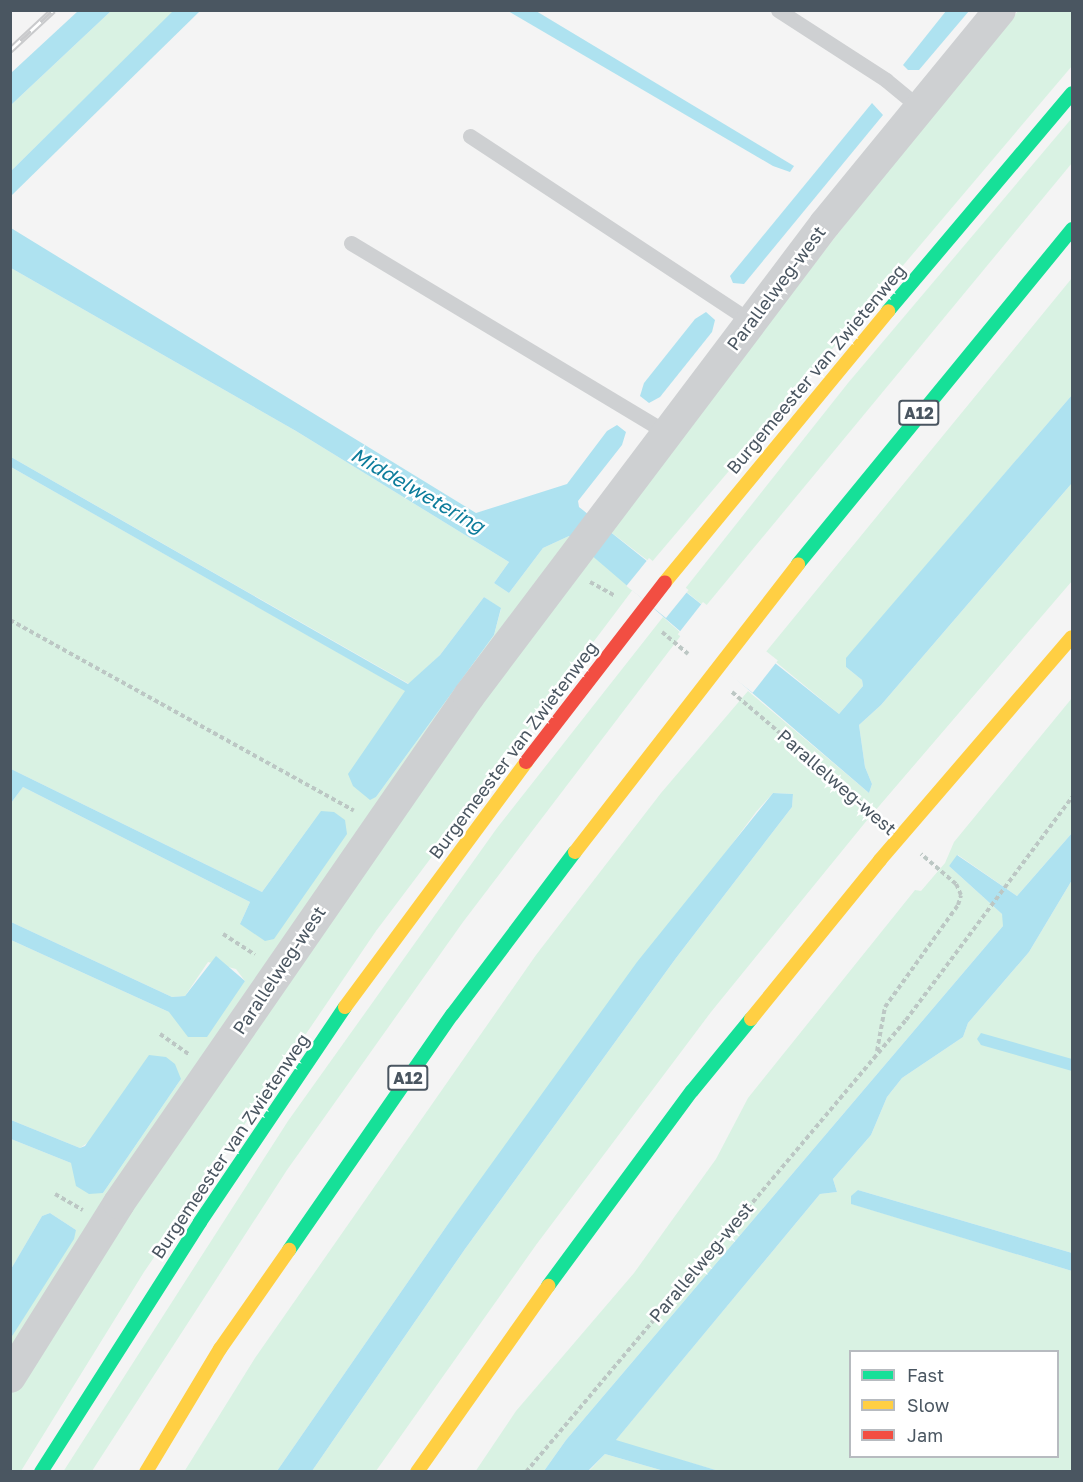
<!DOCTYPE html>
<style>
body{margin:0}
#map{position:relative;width:1083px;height:1482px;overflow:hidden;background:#f4f4f4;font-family:"Golos Text",sans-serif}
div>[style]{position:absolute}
.green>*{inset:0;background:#d9f2e3}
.water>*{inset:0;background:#aee2f0}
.pier>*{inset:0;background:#f4f4f4;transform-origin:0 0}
.path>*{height:4px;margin-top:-2px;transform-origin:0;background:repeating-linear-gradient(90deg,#bcc7c4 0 4.5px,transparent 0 7.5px)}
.lane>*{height:15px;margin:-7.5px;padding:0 7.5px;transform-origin:7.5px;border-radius:7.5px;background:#ced0d2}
.street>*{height:32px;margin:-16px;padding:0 16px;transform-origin:16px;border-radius:16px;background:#ced0d2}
.fast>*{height:14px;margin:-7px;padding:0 7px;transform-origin:7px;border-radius:7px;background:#16e098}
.slow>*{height:14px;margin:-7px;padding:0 7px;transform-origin:7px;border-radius:7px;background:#ffcf43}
.jam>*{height:14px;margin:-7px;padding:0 7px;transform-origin:7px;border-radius:7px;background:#f24e42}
.rail>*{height:7px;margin-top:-3.5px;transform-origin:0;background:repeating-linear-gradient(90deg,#fff 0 14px,#c9cacc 0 28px);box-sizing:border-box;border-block:2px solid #c9cacc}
span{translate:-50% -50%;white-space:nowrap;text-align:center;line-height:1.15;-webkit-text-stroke:5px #fff;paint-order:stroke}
.shield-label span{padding:2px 4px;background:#fff;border:2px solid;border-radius:4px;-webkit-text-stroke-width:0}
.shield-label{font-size:16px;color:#4a5661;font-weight:700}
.street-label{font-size:18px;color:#4a5661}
.water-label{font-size:20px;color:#0c7c9b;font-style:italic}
.frame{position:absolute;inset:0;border:12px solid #4a5661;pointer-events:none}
.legend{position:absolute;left:849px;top:1350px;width:210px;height:108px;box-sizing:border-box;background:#fff;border:2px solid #b7bbc0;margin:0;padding:8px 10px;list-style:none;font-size:18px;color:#4a5661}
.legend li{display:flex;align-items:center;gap:12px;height:30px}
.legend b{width:30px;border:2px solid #b7bbc0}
</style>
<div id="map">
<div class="green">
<div style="clip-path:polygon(111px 11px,174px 11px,11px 171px,11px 105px)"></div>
<div style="clip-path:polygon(1018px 11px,1072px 11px,1072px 66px,651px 563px,608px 530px,905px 147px)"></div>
<div style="clip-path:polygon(1072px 118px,1072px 163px,705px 607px,684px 590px,848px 383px)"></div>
<div style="clip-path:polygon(11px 268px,296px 431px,509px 562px,494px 583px,509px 593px,543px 548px,569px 536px,634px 588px,376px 931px,144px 1272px,21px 1471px,11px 1471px,11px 1338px,76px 1230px,50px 1213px,42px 1216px,11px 1269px,11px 1139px,71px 1163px,103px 1193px,181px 1079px,80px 1148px,11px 1120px,11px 940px,169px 1012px,245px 981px,236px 969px,208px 962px,185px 996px,172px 997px,11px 922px,11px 803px,23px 787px,250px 902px,240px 924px,321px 811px,262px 892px,11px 769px,11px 467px,406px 691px,370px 799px,376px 797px,494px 635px,501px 609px,484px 597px,440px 655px,409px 684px,11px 457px)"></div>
<div style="clip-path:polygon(1072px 278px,1072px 395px,847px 658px,846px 667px,862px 680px,863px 686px,839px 714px,765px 653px)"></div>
<div style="clip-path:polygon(1072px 483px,1072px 581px,868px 819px,711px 1012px,536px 1245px,376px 1471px,312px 1471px,465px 1249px,676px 958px,792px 807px,793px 794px,773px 793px,756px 812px,448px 1224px,277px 1471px,184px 1472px,255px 1358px,536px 955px,661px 793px,748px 691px,869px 793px,872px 784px,865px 767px,859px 725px,881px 705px)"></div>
<div style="clip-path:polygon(663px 617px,682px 634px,463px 922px,287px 1170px,92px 1471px,63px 1472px,288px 1121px,497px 828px)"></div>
<div style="clip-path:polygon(1072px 698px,1072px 833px,1017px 896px,958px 855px,949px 866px,1002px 914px,1005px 921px,1003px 926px,566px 1440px,544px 1471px,475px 1472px,516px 1411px,634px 1273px,716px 1159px,748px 1098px,915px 890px,921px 891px,945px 863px,954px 842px)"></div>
<div style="clip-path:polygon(evenodd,1072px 880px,1072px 1253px,858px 1190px,852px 1204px,1072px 1271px,1072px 1471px,719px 1471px,615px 1441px,820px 1194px,837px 1192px,833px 1179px,871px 1135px,887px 1097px,902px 1078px,963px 1037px,968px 1023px,1029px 952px,1072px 880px,850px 1352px,1058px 1352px,1058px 1456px,850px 1456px,850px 1352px)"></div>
<div style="clip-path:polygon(605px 1454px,664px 1471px,588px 1472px)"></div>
</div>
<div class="water">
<div style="clip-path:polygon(174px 10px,200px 11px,11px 196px,11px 171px)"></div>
<div style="clip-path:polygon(78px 11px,111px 11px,11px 105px,11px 73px)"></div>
<div style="clip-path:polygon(508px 11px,536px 11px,794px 166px,790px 172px,773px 166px)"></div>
<div style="clip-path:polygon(946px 11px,969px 11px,919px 70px,908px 70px,903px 65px)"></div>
<div style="clip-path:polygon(872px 103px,883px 115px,744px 284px,733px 283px,730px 276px)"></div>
<div style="clip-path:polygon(11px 228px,476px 513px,567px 484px,607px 431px,617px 425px,626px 432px,622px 445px,578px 501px,579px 507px,839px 714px,863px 686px,862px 680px,846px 667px,846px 658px,1072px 395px,1072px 483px,881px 705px,859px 725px,865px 767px,872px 784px,869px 793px,569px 536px,543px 548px,509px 593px,494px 583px,509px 562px,296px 431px,11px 268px)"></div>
<div style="clip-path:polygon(706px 312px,715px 320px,712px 332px,660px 397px,649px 403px,640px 396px,644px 383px,695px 319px)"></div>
<div style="clip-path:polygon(11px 457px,408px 684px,440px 655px,484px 597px,501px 608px,494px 635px,376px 797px,370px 800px,353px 786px,348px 774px,405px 691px,11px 467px)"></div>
<div style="clip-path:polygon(11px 769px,262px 892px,321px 811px,334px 812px,345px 820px,347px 834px,274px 939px,265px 941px,240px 924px,250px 902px,23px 787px,11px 803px)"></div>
<div style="clip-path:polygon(773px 793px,793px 794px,792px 807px,676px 958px,465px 1249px,312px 1471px,277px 1471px,448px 1224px,637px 962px)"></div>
<div style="clip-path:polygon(1072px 833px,1072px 880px,1029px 952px,968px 1023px,963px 1037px,902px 1078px,887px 1097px,871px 1135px,833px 1179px,837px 1192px,820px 1194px,616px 1440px,719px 1471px,664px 1471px,605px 1454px,588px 1471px,544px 1471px,566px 1440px,1003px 926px,1002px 914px,949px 866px,957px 855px,1017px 896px)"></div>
<div style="clip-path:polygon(11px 922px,172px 997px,185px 996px,216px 956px,245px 981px,207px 1037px,188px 1037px,169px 1012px,11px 940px)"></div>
<div style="clip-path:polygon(981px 1033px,1072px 1059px,1072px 1071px,981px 1045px,977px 1039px)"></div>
<div style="clip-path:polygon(149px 1055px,166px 1057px,175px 1064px,181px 1079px,103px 1193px,89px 1194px,76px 1186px,71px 1163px,11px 1139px,11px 1120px,80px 1148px,85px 1146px)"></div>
<div style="clip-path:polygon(858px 1190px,1072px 1253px,1072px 1271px,851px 1204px,851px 1196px)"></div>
<div style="clip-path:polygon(50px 1213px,76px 1230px,74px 1239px,11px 1338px,11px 1269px,42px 1216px)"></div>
</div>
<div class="pier">
<div style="left:649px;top:558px;width:51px;height:36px;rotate:39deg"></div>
<div style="left:703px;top:602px;width:95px;height:41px;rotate:38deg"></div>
</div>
<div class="path">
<div style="left:590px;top:582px;width:29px;rotate:29deg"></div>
<div style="left:10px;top:620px;width:393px;rotate:29deg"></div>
<div style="left:662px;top:632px;width:34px;rotate:40deg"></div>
<div style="left:732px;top:692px;width:194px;rotate:40.6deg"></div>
<div style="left:223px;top:934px;width:38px;rotate:33deg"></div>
<div style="left:160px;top:1034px;width:35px;rotate:35deg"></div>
<div style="left:877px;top:1051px;width:45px;rotate:-79.7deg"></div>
<div style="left:885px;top:1007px;width:125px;rotate:-54.4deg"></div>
<div style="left:958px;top:905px;width:10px;rotate:-73deg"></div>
<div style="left:961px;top:895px;width:12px;rotate:-114deg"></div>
<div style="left:956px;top:884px;width:46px;rotate:-139.4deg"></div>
<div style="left:55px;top:1194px;width:32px;rotate:30deg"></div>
<div style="left:526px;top:1472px;width:591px;rotate:-49.95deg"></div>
<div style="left:906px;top:1020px;width:278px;rotate:-53.3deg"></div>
</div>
<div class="lane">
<div style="left:778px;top:10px;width:129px;rotate:32.9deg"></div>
<div style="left:886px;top:80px;width:44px;rotate:39.5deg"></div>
<div style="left:470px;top:136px;width:336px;rotate:33.4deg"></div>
<div style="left:351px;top:243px;width:369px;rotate:31deg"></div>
</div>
<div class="street">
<div style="left:10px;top:1377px;width:205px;rotate:-57.9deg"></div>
<div style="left:119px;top:1203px;width:616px;rotate:-55.38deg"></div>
<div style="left:469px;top:696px;width:591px;rotate:-52.98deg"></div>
<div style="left:825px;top:224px;width:276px;rotate:-50.7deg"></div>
</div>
<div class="fast">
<div style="left:888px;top:311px;width:285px;rotate:-49.8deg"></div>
<div style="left:798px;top:564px;width:433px;rotate:-50.7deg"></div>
<div style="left:289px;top:1250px;width:286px;rotate:-55.3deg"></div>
<div style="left:452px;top:1015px;width:204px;rotate:-53deg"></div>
<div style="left:548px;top:1286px;width:242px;rotate:-53.6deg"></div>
<div style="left:692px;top:1091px;width:93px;rotate:-50.7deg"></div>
<div style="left:41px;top:1472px;width:296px;rotate:-57.5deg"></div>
<div style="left:200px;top:1222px;width:259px;rotate:-56deg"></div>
</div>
<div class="slow">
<div style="left:665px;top:582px;width:351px;rotate:-50.5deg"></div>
<div style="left:575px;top:852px;width:364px;rotate:-52.2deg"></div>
<div style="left:345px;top:1007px;width:305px;rotate:-53.5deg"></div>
<div style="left:751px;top:1019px;width:205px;rotate:-50.9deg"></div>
<div style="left:880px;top:860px;width:294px;rotate:-49.3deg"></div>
<div style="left:146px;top:1472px;width:144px;rotate:-59deg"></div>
<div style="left:220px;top:1349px;width:121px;rotate:-55.1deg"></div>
<div style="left:417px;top:1472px;width:228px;rotate:-54.8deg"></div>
</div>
<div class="jam">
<div style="left:526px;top:762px;width:227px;rotate:-52.3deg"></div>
</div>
<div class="rail">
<div style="left:10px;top:50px;width:59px;rotate:-42.9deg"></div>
</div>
<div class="shield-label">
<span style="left:919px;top:413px">A12</span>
<span style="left:408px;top:1078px">A12</span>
</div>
<div class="street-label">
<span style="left:776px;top:288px;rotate:-53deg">Parallelweg-west</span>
<span style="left:816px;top:369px;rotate:-50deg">Burgemeester van Zwietenweg</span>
<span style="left:513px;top:750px;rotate:-53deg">Burgemeester van Zwietenweg</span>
<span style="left:837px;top:782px;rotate:41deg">Parallelweg-west</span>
<span style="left:279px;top:970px;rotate:-56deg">Parallelweg-west</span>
<span style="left:230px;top:1146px;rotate:-56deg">Burgemeester van Zwietenweg</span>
<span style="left:701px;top:1262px;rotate:-50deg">Parallelweg-west</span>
</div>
<div class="water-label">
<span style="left:418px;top:490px;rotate:30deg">Middelwetering</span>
</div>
<div class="frame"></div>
<ul class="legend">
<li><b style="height:8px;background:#16e098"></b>Fast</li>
<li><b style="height:8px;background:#ffcf43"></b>Slow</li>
<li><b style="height:8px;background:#f24e42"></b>Jam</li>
</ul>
</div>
